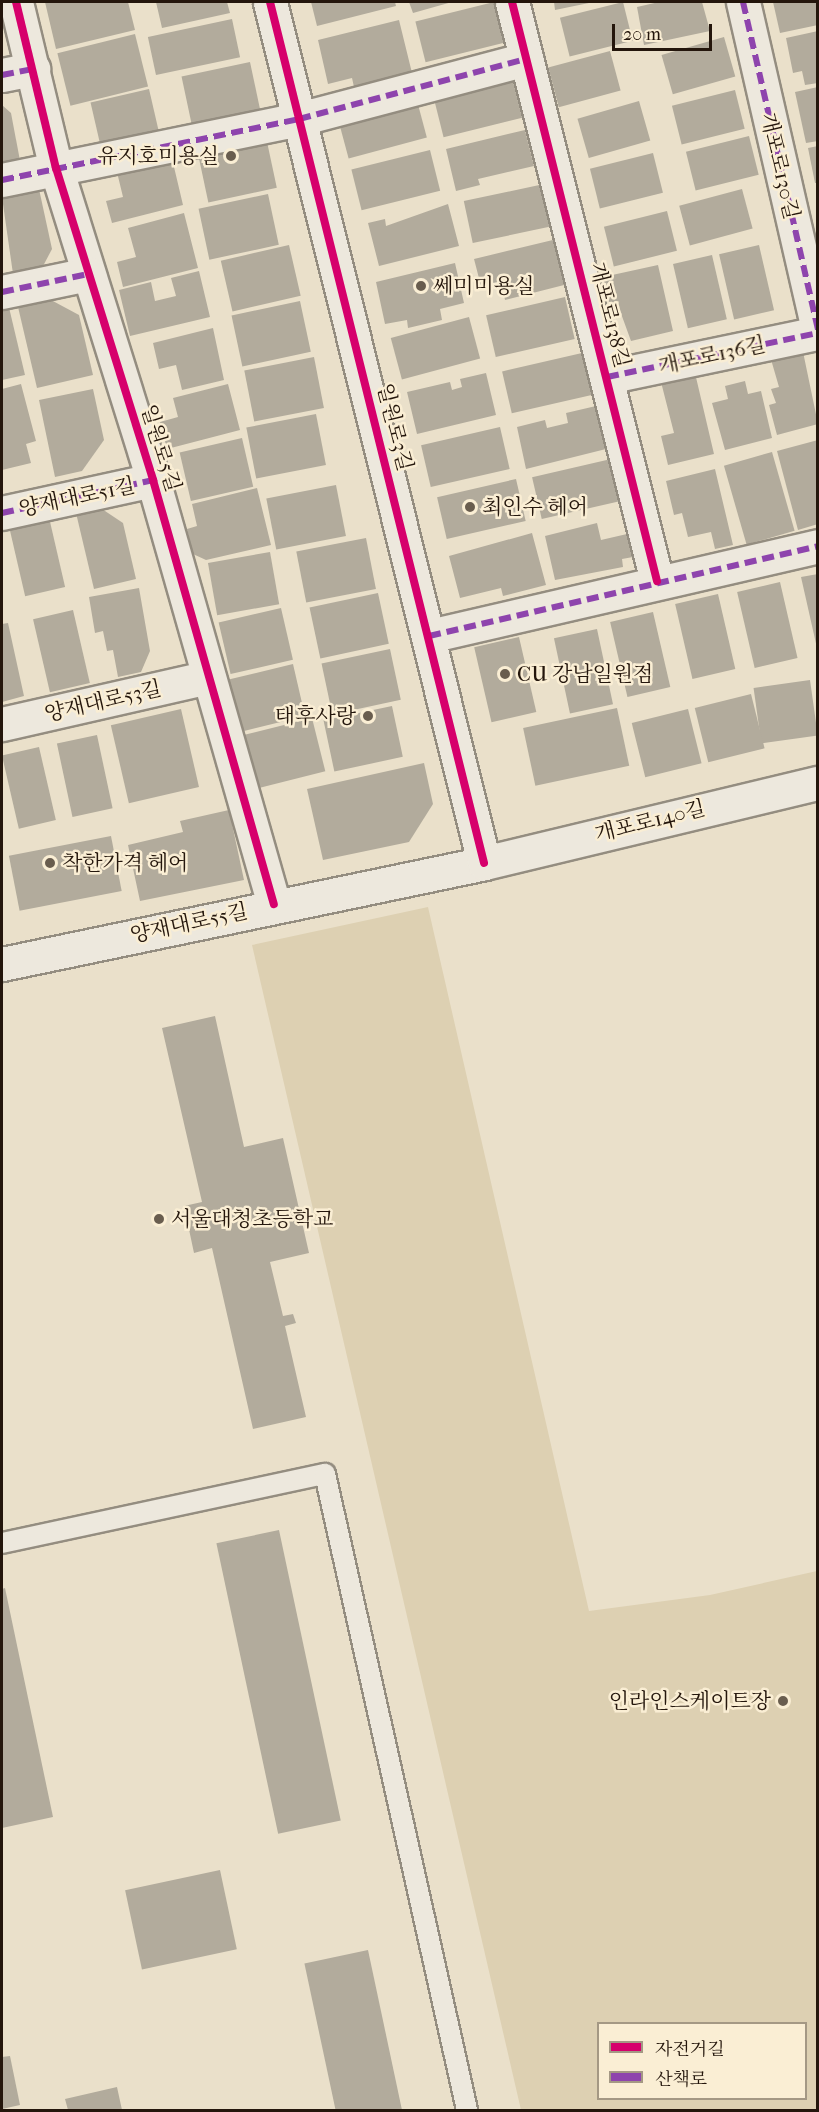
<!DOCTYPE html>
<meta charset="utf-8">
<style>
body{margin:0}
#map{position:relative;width:819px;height:2112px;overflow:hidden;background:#eae0ca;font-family:"IM FELL French Canon","Noto Serif KR",serif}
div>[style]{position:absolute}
.green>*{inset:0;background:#ddd0b2}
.building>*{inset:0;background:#b2ab9c;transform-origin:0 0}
.roads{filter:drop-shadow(2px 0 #948d80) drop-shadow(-2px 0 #948d80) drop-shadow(0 2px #948d80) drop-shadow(0 -2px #948d80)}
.lane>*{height:20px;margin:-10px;padding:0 10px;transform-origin:10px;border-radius:10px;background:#ede8dd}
.street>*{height:33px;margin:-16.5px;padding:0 16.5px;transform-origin:16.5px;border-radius:16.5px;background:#ede8dd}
.secondary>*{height:33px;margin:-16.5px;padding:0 16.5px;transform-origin:16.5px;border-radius:16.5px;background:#ede8dd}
.quiet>*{height:6px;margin-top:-3px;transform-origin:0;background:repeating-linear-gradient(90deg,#8e44ad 0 12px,transparent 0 18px)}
.cycleway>*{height:8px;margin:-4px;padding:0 4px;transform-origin:4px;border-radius:4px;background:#d6006c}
.dots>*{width:16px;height:16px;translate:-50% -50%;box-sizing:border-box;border:3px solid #faeed4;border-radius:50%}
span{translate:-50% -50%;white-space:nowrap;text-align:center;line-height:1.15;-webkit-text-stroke:5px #faeed4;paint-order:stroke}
.poi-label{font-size:21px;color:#24160c}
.right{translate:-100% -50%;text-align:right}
.left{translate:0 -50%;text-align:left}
.street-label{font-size:21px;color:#24160c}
.frame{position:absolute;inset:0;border:3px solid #24160c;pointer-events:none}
.legend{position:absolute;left:597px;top:2022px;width:210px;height:78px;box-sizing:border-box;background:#faeed4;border:2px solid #a49884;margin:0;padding:8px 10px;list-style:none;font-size:18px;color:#24160c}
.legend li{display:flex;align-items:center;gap:12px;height:30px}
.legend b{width:30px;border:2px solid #a49884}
.scale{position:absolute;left:612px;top:24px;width:100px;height:27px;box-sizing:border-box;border:3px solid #24160c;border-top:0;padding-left:8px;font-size:18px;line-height:21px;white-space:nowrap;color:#24160c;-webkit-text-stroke:4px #faeed4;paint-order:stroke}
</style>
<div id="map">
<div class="green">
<div style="clip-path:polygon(evenodd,428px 907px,589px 1611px,710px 1595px,817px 1571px,817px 2110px,521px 2110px,252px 945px,428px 907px,598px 2024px,806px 2024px,806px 2098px,598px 2098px,598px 2024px)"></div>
</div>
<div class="building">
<div style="clip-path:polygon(45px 2px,128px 2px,135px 30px,56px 49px)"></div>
<div style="clip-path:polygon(156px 2px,227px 2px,230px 13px,162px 28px)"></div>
<div style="clip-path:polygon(311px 2px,395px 2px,396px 6px,317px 26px)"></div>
<div style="clip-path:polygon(409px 2px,452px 2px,413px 13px)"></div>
<div style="left:494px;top:2px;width:42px;height:81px;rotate:76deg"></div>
<div style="clip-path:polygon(554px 2px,589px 2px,589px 3px,555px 10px)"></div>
<div style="left:623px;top:2px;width:40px;height:65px;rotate:76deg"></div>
<div style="clip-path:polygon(659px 2px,702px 2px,710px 31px,644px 45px,637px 7px)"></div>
<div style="clip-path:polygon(773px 2px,818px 2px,818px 25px,780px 33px)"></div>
<div style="left:232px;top:19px;width:39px;height:86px;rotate:78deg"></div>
<div style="clip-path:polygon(399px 20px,412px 73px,354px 87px,352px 78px,328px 84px,318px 40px)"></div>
<div style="clip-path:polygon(818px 31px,818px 83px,805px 85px,802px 71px,793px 73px,786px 38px)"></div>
<div style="left:135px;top:34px;width:54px;height:80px;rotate:76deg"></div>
<div style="left:724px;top:37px;width:41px;height:65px;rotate:74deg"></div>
<div style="left:610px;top:51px;width:41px;height:64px;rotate:75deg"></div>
<div style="left:250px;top:62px;width:48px;height:70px;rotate:78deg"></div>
<div style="left:512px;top:77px;width:42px;height:81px;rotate:76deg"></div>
<div style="clip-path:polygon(818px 87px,818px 141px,806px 143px,795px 92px)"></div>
<div style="left:149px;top:89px;width:51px;height:60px;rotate:77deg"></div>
<div style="left:735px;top:90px;width:40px;height:65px;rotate:76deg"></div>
<div style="left:416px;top:97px;width:42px;height:81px;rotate:75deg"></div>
<div style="left:639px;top:101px;width:41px;height:64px;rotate:74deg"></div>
<div style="clip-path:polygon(2px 105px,11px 113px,21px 166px,2px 170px)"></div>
<div style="clip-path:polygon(525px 130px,534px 166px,478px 179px,480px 185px,456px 191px,446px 149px)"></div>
<div style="left:749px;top:136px;width:40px;height:65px;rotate:76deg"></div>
<div style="left:266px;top:137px;width:52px;height:70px;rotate:78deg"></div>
<div style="clip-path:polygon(818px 146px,818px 183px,815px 183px,808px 148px)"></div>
<div style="clip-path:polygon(170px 150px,183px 205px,112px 223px,106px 201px,123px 197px,115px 164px)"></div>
<div style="left:430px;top:150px;width:42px;height:81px;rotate:76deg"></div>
<div style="left:653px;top:153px;width:41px;height:65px;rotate:76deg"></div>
<div style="left:544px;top:184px;width:43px;height:82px;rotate:78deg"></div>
<div style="clip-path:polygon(39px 189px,52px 249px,42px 268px,13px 274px,2px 197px)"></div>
<div style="left:742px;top:189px;width:41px;height:65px;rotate:75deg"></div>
<div style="left:268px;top:194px;width:52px;height:71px;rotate:78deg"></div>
<div style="clip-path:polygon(448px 204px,459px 246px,379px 266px,368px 223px,385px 219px,386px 226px)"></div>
<div style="left:667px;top:211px;width:41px;height:65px;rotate:76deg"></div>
<div style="clip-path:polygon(184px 213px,198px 268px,123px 287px,117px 262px,136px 257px,128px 228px)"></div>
<div style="clip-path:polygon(557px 239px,568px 284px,505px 300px,501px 281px,481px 286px,474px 259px)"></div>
<div style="left:289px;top:245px;width:52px;height:70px;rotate:77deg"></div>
<div style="left:759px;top:245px;width:67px;height:41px;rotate:77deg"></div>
<div style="left:712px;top:255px;width:66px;height:40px;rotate:77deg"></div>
<div style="clip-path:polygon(455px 263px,464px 303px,440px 309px,442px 320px,408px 328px,407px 320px,385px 324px,376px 282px)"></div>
<div style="clip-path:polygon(658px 265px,673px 331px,631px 341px,619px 308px,611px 310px,603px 277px)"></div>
<div style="clip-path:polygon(199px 271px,210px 317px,130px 336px,119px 290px,151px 282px,155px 301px,176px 296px,171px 278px)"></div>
<div style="left:565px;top:297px;width:43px;height:81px;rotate:77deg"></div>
<div style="clip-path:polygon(7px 299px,25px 375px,2px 380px,2px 300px)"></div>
<div style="clip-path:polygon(51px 300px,79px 315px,93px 375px,37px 388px,18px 307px)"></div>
<div style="left:300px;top:301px;width:52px;height:70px;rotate:78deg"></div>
<div style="left:469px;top:317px;width:43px;height:81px;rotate:75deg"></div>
<div style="clip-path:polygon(213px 328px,224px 380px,182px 390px,176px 365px,159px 369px,153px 343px)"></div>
<div style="clip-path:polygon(802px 347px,818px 424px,777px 435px,769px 405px,776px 403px,771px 389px,779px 387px,770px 356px)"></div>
<div style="left:582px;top:353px;width:43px;height:82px;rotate:77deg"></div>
<div style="left:314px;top:357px;width:52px;height:71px;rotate:79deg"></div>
<div style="clip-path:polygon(486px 373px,496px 415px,417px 434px,407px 392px,450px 382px,452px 390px,462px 387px,460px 379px)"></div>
<div style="clip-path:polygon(695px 373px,714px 454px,668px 465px,661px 436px,674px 433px,661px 382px)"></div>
<div style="clip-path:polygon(745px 381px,748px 394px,761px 391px,772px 438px,725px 450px,712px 403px,728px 399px,725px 386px)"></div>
<div style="clip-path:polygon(21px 384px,36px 441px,26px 444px,31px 463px,2px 470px,2px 389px)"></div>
<div style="clip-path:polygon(228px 384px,240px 430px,167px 449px,160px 422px,178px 417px,173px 398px)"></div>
<div style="clip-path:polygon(93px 389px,104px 440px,82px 471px,55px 477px,39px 400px)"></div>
<div style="clip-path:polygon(596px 406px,606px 449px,526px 469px,517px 427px,545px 420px,547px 428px,568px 423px,566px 413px)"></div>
<div style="left:316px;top:414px;width:52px;height:71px;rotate:79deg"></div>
<div style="left:500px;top:427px;width:43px;height:81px;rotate:77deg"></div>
<div style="left:242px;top:438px;width:50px;height:64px;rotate:77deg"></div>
<div style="clip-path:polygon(818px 440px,818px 524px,798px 530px,777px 451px)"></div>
<div style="left:772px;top:452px;width:82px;height:50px;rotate:74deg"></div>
<div style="left:611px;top:459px;width:43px;height:81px;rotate:77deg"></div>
<div style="clip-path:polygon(715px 469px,733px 545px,715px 549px,711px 532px,688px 537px,682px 513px,674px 515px,666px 481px)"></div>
<div style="left:516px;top:479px;width:43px;height:81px;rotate:77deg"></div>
<div style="left:336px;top:485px;width:52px;height:71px;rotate:79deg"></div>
<div style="clip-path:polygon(257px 488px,271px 545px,206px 560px,193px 554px,187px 529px,197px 526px,192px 504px)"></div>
<div style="clip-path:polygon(99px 507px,123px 523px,136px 579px,94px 589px,76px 513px)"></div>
<div style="left:48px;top:513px;width:76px;height:41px;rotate:77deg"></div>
<div style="clip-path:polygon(597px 523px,601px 540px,627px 534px,633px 557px,622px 559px,623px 567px,555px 580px,545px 536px)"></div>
<div style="clip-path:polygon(532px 533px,546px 585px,503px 596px,501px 588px,460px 598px,449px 556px)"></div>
<div style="left:366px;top:538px;width:52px;height:71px;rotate:79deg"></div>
<div style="left:270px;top:552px;width:53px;height:63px;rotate:80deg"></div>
<div style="clip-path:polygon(818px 574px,818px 648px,817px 648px,801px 577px)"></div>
<div style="left:780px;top:582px;width:78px;height:44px;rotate:77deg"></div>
<div style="clip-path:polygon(139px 588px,150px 651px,141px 672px,118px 677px,113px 650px,107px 651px,103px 631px,95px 633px,89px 597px)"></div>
<div style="left:378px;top:593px;width:52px;height:70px;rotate:78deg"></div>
<div style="left:718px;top:594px;width:77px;height:44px;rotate:77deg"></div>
<div style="left:281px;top:608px;width:53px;height:64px;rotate:77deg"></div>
<div style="left:73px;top:610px;width:75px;height:41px;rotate:77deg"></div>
<div style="left:653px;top:612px;width:77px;height:44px;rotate:77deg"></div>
<div style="clip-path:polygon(8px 623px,24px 696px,2px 702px,2px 624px)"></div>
<div style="left:597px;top:629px;width:77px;height:44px;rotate:78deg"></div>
<div style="left:519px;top:637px;width:77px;height:46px;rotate:77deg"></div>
<div style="left:390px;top:649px;width:52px;height:70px;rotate:78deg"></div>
<div style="clip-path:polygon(293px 664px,305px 716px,240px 732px,214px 683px)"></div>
<div style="left:810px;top:680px;width:56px;height:57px;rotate:82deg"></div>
<div style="left:751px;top:694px;width:56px;height:58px;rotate:76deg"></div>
<div style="left:392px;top:706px;width:52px;height:70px;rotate:78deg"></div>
<div style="left:617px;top:708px;width:59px;height:96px;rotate:78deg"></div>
<div style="left:181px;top:709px;width:80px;height:72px;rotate:77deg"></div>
<div style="left:688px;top:709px;width:56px;height:58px;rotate:76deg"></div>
<div style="left:312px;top:718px;width:55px;height:81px;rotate:76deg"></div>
<div style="left:97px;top:735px;width:75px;height:41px;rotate:78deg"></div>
<div style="left:39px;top:747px;width:75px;height:38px;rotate:77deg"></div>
<div style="clip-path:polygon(424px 763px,433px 804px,409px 842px,323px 860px,307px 789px)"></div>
<div style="clip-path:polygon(229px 810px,244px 880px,140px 901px,128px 845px,183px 832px,180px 821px)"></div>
<div style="left:111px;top:836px;width:56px;height:104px;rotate:79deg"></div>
<div style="clip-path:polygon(215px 1016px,244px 1147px,283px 1138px,309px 1253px,270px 1262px,283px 1316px,293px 1314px,296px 1323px,285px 1326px,306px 1417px,253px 1429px,212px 1248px,194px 1253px,184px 1206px,202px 1202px,162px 1028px)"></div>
<div style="left:279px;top:1530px;width:297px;height:64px;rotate:78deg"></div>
<div style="clip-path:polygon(5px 1588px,53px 1817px,2px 1828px,2px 1589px)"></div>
<div style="left:220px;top:1870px;width:81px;height:97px;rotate:78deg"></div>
<div style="left:368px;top:1950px;width:164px;height:65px;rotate:78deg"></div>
<div style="clip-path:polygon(10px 2056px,20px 2105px,2px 2109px,2px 2057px)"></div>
<div style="clip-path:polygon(117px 2087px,122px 2110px,68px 2110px,65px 2099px)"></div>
</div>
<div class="roads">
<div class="lane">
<div style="left:2px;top:1543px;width:330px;rotate:-12.1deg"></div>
<div style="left:325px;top:1474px;width:652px;rotate:77.41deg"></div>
</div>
<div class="street">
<div style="left:16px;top:2px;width:171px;rotate:76.5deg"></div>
<div style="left:56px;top:168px;width:327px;rotate:72.7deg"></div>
<div style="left:153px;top:480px;width:441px;rotate:74.1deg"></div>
<div style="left:512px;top:2px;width:597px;rotate:75.94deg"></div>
<div style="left:743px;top:2px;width:336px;rotate:77.1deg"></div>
<div style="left:2px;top:75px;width:32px;rotate:-11deg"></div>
<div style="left:2px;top:180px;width:303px;rotate:-11.6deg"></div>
<div style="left:299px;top:119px;width:235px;rotate:-14.8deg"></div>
<div style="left:2px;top:292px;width:88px;rotate:-11.8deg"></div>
<div style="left:607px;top:377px;width:216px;rotate:-11.8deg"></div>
<div style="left:2px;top:513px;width:155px;rotate:-12.3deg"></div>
<div style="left:429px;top:636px;width:399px;rotate:-13deg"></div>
<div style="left:2px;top:724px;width:208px;rotate:-12.8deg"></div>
</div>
<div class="secondary">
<div style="left:270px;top:2px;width:887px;rotate:76.04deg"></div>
<div style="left:2px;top:964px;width:492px;rotate:-11.8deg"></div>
<div style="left:484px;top:863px;width:343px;rotate:-13.5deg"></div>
</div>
</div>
<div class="quiet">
<div style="left:743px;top:2px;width:336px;rotate:77.1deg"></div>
<div style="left:2px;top:75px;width:32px;rotate:-11deg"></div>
<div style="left:2px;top:180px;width:303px;rotate:-11.6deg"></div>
<div style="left:299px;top:119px;width:235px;rotate:-14.8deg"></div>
<div style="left:2px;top:292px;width:88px;rotate:-11.8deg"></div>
<div style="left:607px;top:377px;width:216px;rotate:-11.8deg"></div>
<div style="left:2px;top:513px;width:155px;rotate:-12.3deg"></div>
<div style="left:429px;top:636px;width:399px;rotate:-13deg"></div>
</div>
<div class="cycleway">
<div style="left:16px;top:2px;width:171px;rotate:76.5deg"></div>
<div style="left:56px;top:168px;width:327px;rotate:72.7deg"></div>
<div style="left:153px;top:480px;width:441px;rotate:74.1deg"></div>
<div style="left:270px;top:2px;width:887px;rotate:76.04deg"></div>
<div style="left:512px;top:2px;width:597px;rotate:75.94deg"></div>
</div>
<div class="dots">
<div style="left:231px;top:156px;background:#695d4e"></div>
<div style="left:421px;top:286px;background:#695d4e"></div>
<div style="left:470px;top:507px;background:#695d4e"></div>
<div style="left:505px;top:674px;background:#695d4e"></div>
<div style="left:368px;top:716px;background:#695d4e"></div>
<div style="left:50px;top:863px;background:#695d4e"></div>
<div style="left:159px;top:1219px;background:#695d4e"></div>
<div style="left:783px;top:1701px;background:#695d4e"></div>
</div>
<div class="poi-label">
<span class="right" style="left:219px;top:156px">유지호미용실</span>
<span class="left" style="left:433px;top:286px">쎄미미용실</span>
<span class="left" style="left:482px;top:507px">최인수 헤어</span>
<span class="left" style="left:517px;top:674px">CU 강남일원점</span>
<span class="right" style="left:356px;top:716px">태후사랑</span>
<span class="left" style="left:62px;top:863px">착한가격 헤어</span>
<span class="left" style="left:171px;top:1219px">서울대청초등학교</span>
<span class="right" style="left:771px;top:1701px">인라인스케이트장</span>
</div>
<div class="street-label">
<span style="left:780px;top:166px;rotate:77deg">개포로130길</span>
<span style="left:610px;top:315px;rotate:76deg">개포로138길</span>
<span style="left:712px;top:355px;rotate:-12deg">개포로136길</span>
<span style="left:395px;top:427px;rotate:76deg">일원로3길</span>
<span style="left:161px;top:448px;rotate:73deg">일원로5길</span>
<span style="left:77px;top:497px;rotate:-12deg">양재대로51길</span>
<span style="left:103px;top:701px;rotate:-13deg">양재대로53길</span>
<span style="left:650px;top:821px;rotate:-14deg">개포로140길</span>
<span style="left:189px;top:923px;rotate:-12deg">양재대로55길</span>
</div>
<div class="frame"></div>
<ul class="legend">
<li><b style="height:8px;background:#d6006c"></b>자전거길</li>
<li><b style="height:8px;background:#8e44ad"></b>산책로</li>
</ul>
<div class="scale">20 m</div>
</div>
